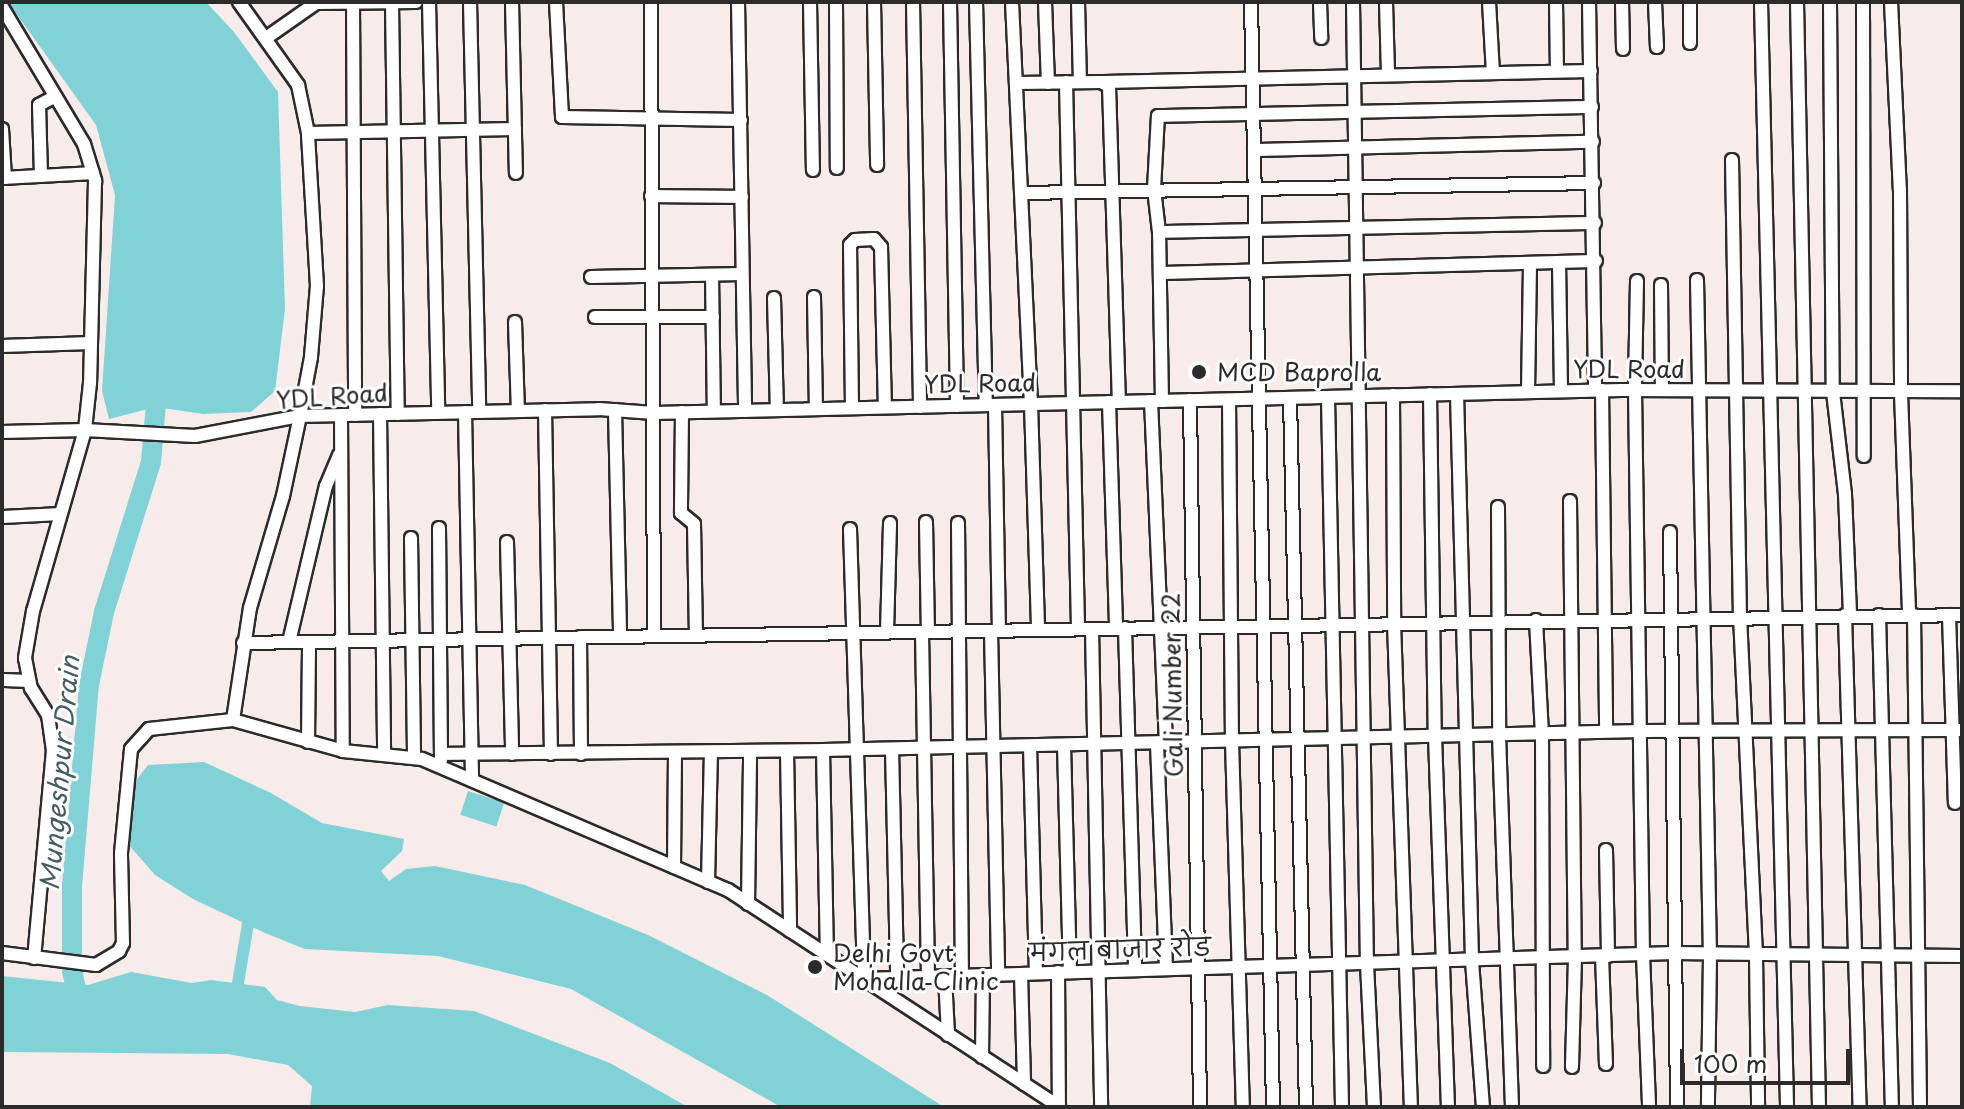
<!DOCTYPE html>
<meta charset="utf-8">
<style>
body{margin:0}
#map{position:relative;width:1964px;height:1109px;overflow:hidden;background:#f8eceb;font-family:"Playpen Sans","Playpen Sans Deva",sans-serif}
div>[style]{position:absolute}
.water>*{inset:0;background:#81d2d7;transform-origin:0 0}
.canal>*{height:12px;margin:-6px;padding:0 6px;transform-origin:6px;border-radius:6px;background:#81d2d7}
.river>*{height:20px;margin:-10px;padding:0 10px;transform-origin:10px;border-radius:10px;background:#81d2d7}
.roads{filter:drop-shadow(2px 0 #2b2b2b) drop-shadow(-2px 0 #2b2b2b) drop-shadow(0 2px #2b2b2b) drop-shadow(0 -2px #2b2b2b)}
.minor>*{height:12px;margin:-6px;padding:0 6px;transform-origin:6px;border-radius:6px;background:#fff}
.dots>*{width:22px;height:22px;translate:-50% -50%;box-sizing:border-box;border:4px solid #fff;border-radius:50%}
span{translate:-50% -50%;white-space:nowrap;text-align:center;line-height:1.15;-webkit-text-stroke:6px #fff;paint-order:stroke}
.street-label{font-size:24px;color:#2b2b2b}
.poi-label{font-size:24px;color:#2b2b2b}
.left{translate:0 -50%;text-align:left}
.water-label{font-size:26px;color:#455d5f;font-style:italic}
.frame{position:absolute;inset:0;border:4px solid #2b2b2b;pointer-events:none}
.scale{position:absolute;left:1680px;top:1049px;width:170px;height:36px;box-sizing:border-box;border:4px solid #2b2b2b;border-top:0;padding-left:10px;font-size:24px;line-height:28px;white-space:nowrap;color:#2b2b2b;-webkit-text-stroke:6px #fff;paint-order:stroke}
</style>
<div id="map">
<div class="water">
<div style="clip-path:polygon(8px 2px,206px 2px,234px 32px,278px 92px,285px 309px,275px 391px,251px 412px,203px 414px,156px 407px,109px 419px,102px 391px,115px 195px,96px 125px)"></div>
<div style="clip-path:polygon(204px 762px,271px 793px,322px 823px,404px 839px,402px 851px,381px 871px,389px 881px,406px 869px,435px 866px,525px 885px,648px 935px,767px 995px,944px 1107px,781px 1107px,571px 989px,438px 956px,305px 949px,265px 933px,193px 899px,155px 875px,127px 843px,132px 786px,148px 765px)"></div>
<div style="left:468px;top:791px;width:38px;height:25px;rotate:18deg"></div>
<div style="clip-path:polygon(131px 972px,192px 983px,211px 980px,265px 987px,277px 1000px,300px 1006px,355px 1012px,388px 1005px,474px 1011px,610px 1063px,688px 1107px,310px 1107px,312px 1086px,288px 1065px,228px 1054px,2px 1052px,2px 976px,88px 985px)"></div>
</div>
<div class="canal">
<div style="left:238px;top:983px;width:60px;rotate:-80.4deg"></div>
<div style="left:248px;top:924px;width:13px;rotate:-39deg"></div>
</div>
<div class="river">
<div style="left:80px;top:1008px;width:39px;rotate:-102deg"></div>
<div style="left:72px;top:970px;width:84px;rotate:-90deg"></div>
<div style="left:72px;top:886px;width:202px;rotate:-85.2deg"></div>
<div style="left:89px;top:685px;width:75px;rotate:-78.4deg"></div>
<div style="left:104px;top:612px;width:157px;rotate:-72.6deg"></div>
<div style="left:151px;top:462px;width:82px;rotate:-85.1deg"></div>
</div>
<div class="roads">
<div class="minor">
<div style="left:353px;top:2px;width:413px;rotate:89.7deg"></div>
<div style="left:429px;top:2px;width:411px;rotate:88.7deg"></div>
<div style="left:470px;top:2px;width:410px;rotate:88.7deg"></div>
<div style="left:512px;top:2px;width:171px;rotate:88.7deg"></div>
<div style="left:556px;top:2px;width:115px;rotate:87deg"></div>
<div style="left:562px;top:117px;width:179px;rotate:1deg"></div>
<div style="left:651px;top:2px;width:634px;rotate:89.73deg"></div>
<div style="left:738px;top:2px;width:409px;rotate:89deg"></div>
<div style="left:810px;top:2px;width:168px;rotate:89deg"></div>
<div style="left:836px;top:2px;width:166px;rotate:89.7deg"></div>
<div style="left:874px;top:2px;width:163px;rotate:88.9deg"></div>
<div style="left:913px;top:2px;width:405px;rotate:89deg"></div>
<div style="left:950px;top:2px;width:404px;rotate:89deg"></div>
<div style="left:976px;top:2px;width:403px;rotate:88.6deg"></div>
<div style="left:1012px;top:2px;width:402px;rotate:87.3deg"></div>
<div style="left:1031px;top:404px;width:226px;rotate:88.2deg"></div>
<div style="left:1045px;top:2px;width:81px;rotate:87.9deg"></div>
<div style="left:1078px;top:2px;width:80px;rotate:88.6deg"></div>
<div style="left:1251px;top:2px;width:1105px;rotate:88.86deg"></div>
<div style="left:1320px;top:2px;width:36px;rotate:88deg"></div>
<div style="left:1353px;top:2px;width:962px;rotate:89.17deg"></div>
<div style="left:1367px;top:964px;width:143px;rotate:87.2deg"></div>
<div style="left:1386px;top:2px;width:72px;rotate:88.4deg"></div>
<div style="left:1489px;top:2px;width:71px;rotate:86.8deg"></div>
<div style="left:1556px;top:2px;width:69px;rotate:89.2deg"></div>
<div style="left:1589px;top:2px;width:388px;rotate:89.1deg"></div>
<div style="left:1622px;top:2px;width:47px;rotate:88.8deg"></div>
<div style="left:1655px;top:2px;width:45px;rotate:87.5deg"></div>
<div style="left:1690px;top:2px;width:41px;rotate:90deg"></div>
<div style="left:1761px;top:2px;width:1105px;rotate:88.65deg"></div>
<div style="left:1797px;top:2px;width:1105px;rotate:88.86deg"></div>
<div style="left:1830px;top:2px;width:390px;rotate:89.6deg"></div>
<div style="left:1833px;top:392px;width:103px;rotate:83.3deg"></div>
<div style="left:1845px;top:494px;width:121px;rotate:87.6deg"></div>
<div style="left:1863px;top:2px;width:454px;rotate:89.9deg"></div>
<div style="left:1891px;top:2px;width:188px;rotate:87.3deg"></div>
<div style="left:1900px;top:190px;width:203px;rotate:89.7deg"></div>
<div style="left:1901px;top:393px;width:222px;rotate:87.9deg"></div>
<div style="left:392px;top:3px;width:411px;rotate:89.2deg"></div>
<div style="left:2px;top:7px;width:160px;rotate:59.1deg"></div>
<div style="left:84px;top:144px;width:39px;rotate:73deg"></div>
<div style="left:95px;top:181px;width:202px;rotate:91.4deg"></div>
<div style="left:90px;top:383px;width:47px;rotate:96.1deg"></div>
<div style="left:85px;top:430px;width:188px;rotate:106deg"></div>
<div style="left:33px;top:611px;width:48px;rotate:99.7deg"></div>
<div style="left:25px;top:658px;width:31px;rotate:79deg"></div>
<div style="left:31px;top:688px;width:32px;rotate:58deg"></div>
<div style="left:48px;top:715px;width:35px;rotate:82deg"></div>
<div style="left:53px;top:750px;width:209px;rotate:95.2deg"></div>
<div style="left:266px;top:38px;width:61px;rotate:-35deg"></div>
<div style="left:316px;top:3px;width:100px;rotate:-0.6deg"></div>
<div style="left:1066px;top:82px;width:547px;rotate:88.74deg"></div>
<div style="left:1104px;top:82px;width:487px;rotate:-1.3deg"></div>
<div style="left:1017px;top:83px;width:84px;rotate:-0.7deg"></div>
<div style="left:1101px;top:82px;width:9px;rotate:27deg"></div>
<div style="left:1109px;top:86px;width:316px;rotate:88.2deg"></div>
<div style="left:2px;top:129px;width:49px;rotate:86.5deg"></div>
<div style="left:308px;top:133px;width:207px;rotate:-1.1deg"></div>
<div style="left:1254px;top:150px;width:339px;rotate:-1.4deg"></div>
<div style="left:1732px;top:160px;width:456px;rotate:89deg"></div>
<div style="left:1740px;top:616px;width:340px;rotate:87.3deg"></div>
<div style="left:1756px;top:956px;width:151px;rotate:89.2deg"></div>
<div style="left:41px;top:176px;width:71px;rotate:-91.6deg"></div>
<div style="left:39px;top:105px;width:17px;rotate:-28deg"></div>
<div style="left:2px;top:178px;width:91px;rotate:-3.1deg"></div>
<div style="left:1022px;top:193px;width:572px;rotate:-1deg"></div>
<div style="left:651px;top:196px;width:91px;rotate:0.6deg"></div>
<div style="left:1159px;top:232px;width:436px;rotate:-1.2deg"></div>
<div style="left:1559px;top:262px;width:129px;rotate:89.1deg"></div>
<div style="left:1160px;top:273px;width:436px;rotate:-1.6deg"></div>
<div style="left:712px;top:275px;width:136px;rotate:89.2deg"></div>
<div style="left:591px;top:277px;width:151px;rotate:-1.1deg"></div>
<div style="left:1697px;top:280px;width:676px;rotate:88.9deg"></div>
<div style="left:1710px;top:956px;width:151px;rotate:90.8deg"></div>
<div style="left:1637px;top:281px;width:109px;rotate:91.1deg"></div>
<div style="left:1635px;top:390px;width:565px;rotate:89.19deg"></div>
<div style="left:1643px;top:955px;width:152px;rotate:87.7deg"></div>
<div style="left:1661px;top:285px;width:105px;rotate:89.5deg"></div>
<div style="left:814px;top:297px;width:112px;rotate:89deg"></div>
<div style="left:774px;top:298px;width:112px;rotate:88.5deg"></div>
<div style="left:595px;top:317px;width:118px"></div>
<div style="left:515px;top:322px;width:89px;rotate:88.1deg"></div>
<div style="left:2px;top:346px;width:89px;rotate:-1.9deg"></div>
<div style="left:1602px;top:390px;width:341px;rotate:89.3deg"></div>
<div style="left:1528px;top:392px;width:129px;rotate:-89.1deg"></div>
<div style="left:1430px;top:394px;width:342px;rotate:89.2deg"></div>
<div style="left:1435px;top:736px;width:371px;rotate:88deg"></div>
<div style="left:1457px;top:394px;width:567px;rotate:88.48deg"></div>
<div style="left:1472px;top:961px;width:146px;rotate:85.7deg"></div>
<div style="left:1393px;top:395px;width:228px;rotate:89.7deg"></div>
<div style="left:1394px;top:623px;width:484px;rotate:88deg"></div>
<div style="left:1328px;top:397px;width:710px;rotate:88.87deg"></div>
<div style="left:1290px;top:398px;width:709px;rotate:88.71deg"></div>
<div style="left:1190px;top:400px;width:707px;rotate:89.19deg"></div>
<div style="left:1229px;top:400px;width:342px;rotate:89.5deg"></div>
<div style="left:1232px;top:742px;width:365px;rotate:88.3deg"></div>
<div style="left:1151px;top:401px;width:343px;rotate:87.5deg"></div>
<div style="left:1162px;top:401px;width:169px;rotate:-91deg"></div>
<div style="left:1159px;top:232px;width:43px;rotate:-96.6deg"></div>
<div style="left:1154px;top:189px;width:73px;rotate:-86.9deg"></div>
<div style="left:1158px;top:116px;width:434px;rotate:-1.2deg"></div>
<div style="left:1109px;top:402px;width:226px;rotate:88.2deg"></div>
<div style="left:995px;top:405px;width:225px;rotate:89deg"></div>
<div style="left:852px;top:408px;width:163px;rotate:-90.7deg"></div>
<div style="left:850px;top:245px;width:7px;rotate:-45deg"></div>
<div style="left:855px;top:240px;width:19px;rotate:-3deg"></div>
<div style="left:874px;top:239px;width:11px;rotate:49deg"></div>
<div style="left:881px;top:247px;width:160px;rotate:88.6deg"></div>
<div style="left:545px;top:410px;width:344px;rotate:89deg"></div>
<div style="left:615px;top:410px;width:226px;rotate:88.7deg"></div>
<div style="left:465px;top:412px;width:368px;rotate:88.9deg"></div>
<div style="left:682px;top:412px;width:101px;rotate:90.6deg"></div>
<div style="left:681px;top:513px;width:17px;rotate:40deg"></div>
<div style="left:694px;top:524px;width:111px;rotate:89deg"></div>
<div style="left:380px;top:414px;width:341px;rotate:89.3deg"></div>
<div style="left:341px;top:415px;width:336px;rotate:89.7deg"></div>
<div style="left:2px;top:432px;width:83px;rotate:-1.4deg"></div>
<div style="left:85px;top:430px;width:110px;rotate:3.1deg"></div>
<div style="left:195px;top:436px;width:107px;rotate:-10.8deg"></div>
<div style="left:300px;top:416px;width:299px;rotate:-1.3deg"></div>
<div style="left:599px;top:409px;width:55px;rotate:4.2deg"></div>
<div style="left:654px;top:413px;width:968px;rotate:-1.36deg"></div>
<div style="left:1622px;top:390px;width:340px;rotate:0.2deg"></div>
<div style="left:1570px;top:501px;width:457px;rotate:89.4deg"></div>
<div style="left:1575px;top:958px;width:109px;rotate:91.6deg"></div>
<div style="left:1498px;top:507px;width:228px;rotate:89.7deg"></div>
<div style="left:1499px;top:735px;width:372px;rotate:88deg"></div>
<div style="left:2px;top:517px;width:57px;rotate:-3deg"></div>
<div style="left:926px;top:522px;width:110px;rotate:89deg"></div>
<div style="left:958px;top:523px;width:453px;rotate:89.5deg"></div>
<div style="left:439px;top:528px;width:232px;rotate:89.5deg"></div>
<div style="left:850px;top:529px;width:450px;rotate:88.2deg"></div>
<div style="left:864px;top:979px;width:810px;rotate:-1.84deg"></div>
<div style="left:1674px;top:953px;width:288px;rotate:0.6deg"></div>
<div style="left:1670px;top:532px;width:575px;rotate:89.3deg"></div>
<div style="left:411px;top:538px;width:220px;rotate:89.2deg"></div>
<div style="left:507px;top:542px;width:212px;rotate:88.6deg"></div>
<div style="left:1845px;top:615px;width:492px;rotate:88.3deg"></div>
<div style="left:1879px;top:615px;width:492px;rotate:88.5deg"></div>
<div style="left:1914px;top:615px;width:492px;rotate:89.3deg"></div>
<div style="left:1949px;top:615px;width:188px;rotate:88.2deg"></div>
<div style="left:1536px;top:620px;width:113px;rotate:87deg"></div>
<div style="left:1542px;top:733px;width:333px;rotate:89.8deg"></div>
<div style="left:1125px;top:628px;width:342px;rotate:88.3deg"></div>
<div style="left:1092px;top:629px;width:478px;rotate:88.9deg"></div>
<div style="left:991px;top:631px;width:344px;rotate:88.8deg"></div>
<div style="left:887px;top:632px;width:109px;rotate:-88.4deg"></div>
<div style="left:922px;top:632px;width:345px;rotate:89deg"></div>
<div style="left:580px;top:637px;width:117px;rotate:89.5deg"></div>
<div style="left:289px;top:642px;width:160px;rotate:-76.7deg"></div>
<div style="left:326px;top:486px;width:34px;rotate:-67deg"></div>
<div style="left:243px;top:643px;width:1719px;rotate:-0.93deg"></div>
<div style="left:2px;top:680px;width:27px;rotate:2deg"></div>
<div style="left:233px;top:720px;width:113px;rotate:-81.4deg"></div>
<div style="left:250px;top:608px;width:117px;rotate:-73.6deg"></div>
<div style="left:283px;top:496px;width:82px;rotate:-78deg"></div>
<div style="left:300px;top:416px;width:60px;rotate:-79.4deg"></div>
<div style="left:311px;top:357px;width:71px;rotate:-85.2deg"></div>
<div style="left:317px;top:286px;width:153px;rotate:-93.4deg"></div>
<div style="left:308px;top:133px;width:49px;rotate:-101.8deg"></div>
<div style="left:298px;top:85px;width:102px;rotate:-125.4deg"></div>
<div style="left:308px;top:742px;width:100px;rotate:-89.4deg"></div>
<div style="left:1157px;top:744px;width:225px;rotate:87.7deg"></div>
<div style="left:1064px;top:745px;width:227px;rotate:88.5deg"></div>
<div style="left:1030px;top:746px;width:227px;rotate:88.5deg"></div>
<div style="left:892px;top:749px;width:229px;rotate:88.7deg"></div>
<div style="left:823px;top:750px;width:205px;rotate:88.9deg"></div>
<div style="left:787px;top:751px;width:180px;rotate:89deg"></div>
<div style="left:441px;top:754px;width:382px;rotate:-0.6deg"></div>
<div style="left:823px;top:750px;width:818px;rotate:-1.33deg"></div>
<div style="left:1641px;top:731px;width:321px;rotate:-0.2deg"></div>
<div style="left:1606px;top:850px;width:106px;rotate:88.9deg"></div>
<div style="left:674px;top:867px;width:114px;rotate:-89.5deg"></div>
<div style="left:708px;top:882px;width:130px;rotate:-88.7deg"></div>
<div style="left:748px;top:904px;width:152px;rotate:-89.2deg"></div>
<div style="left:2px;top:953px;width:95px;rotate:7.3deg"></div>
<div style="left:96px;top:965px;width:27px;rotate:-31deg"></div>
<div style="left:119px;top:951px;width:9px;rotate:-63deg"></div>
<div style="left:123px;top:943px;width:90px;rotate:-91.3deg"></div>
<div style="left:121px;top:853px;width:104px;rotate:-84.5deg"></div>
<div style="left:131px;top:749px;width:27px;rotate:-48deg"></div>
<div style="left:149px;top:729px;width:84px;rotate:-6.1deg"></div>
<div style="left:233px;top:720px;width:114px;rotate:15.7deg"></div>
<div style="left:343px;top:751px;width:79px;rotate:5.8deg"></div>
<div style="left:422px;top:759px;width:333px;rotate:23.2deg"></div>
<div style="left:728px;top:890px;width:396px;rotate:33.2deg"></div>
<div style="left:1602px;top:956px;width:108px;rotate:87.9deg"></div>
<div style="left:1058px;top:972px;width:135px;rotate:89.6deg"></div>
<div style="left:1021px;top:974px;width:110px;rotate:88.4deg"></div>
<div style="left:945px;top:977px;width:58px;rotate:87deg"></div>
<div style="left:982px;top:1057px;width:82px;rotate:-89.3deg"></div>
</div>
</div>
<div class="dots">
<div style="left:1199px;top:372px;background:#2b2b2b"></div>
<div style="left:815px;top:967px;background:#2b2b2b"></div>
</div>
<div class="street-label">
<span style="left:1629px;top:369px">YDL Road</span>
<span style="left:980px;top:383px;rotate:-1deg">YDL Road</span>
<span style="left:332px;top:396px;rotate:-4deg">YDL Road</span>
<span style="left:1172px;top:685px;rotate:-91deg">Gali Number 22</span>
<span style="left:1120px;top:949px;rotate:-2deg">मंगल बाजार रोड</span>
</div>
<div class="poi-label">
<span class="left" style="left:1217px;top:372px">MCD Baprolla</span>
<span class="left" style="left:833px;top:967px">Delhi Govt<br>Mohalla Clinic</span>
</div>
<div class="water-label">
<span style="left:59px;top:773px;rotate:-85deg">Mungeshpur Drain</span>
</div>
<div class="frame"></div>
<div class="scale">100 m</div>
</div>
